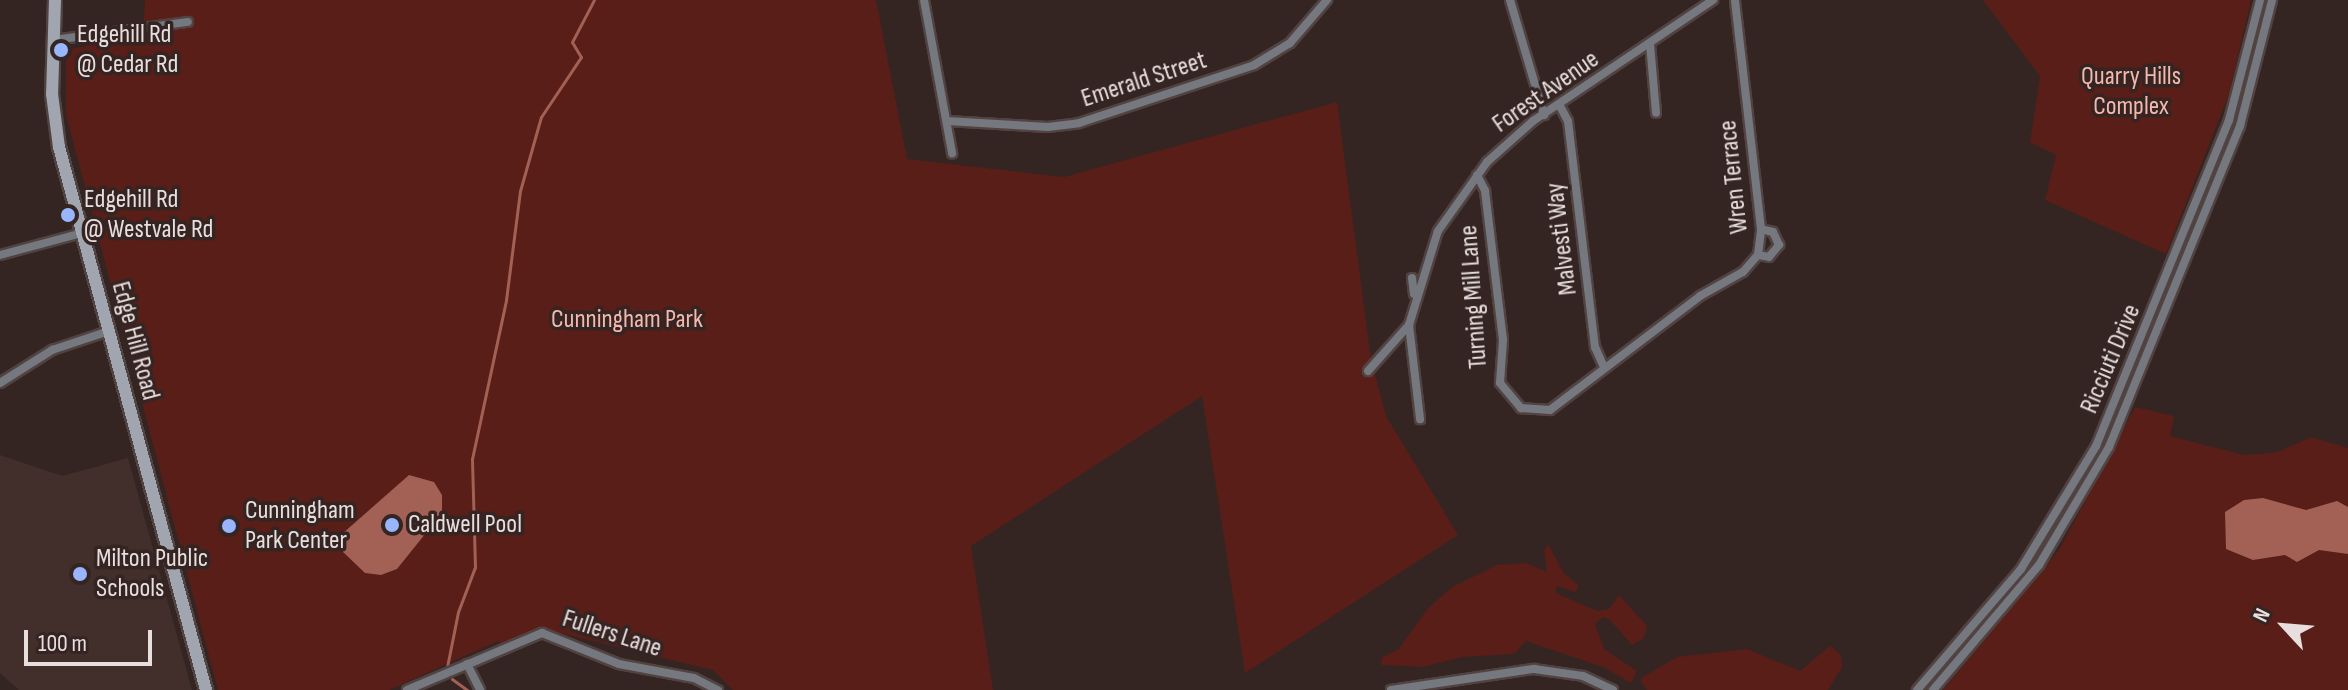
<!DOCTYPE html>
<style>
body{margin:0}
#map{position:relative;width:2348px;height:690px;overflow:hidden;background:#342523;font-family:"Sofia Sans Condensed",sans-serif}
div>[style]{position:absolute}
.built>*{inset:0;background:#422e2a}
.green>*{inset:0;background:#591e17}
.water>*{inset:0;background:#a36055}
.stream>*{height:3px;margin:-1.5px;padding:0 1.5px;transform-origin:1.5px;border-radius:1.5px;background:#a36055}
.roads{filter:drop-shadow(2px 0 #514341) drop-shadow(-2px 0 #514341) drop-shadow(0 2px #514341) drop-shadow(0 -2px #514341)}
.street>*{height:8px;margin:-4px;padding:0 4px;transform-origin:4px;border-radius:4px;background:#75787f}
.secondary>*{height:12px;margin:-6px;padding:0 6px;transform-origin:6px;border-radius:6px;background:#a1a5af}
.dots>*{width:22px;height:22px;translate:-50% -50%;box-sizing:border-box;border:4px solid #342523;border-radius:50%}
span{translate:-50% -50%;white-space:nowrap;text-align:center;line-height:1.15;-webkit-text-stroke:7px #342523;paint-order:stroke}
.poi-label{font-size:26px;color:#e8dedd}
.left{translate:0 -50%;text-align:left}
.park-label{font-size:26px;color:#f5b8ae}
.street-label{font-size:26px;color:#e8dedd}
.north{position:absolute;left:2244px;top:586px;width:80px;height:80px;-webkit-text-stroke:6px #342523;paint-order:stroke;rotate:296deg;font-size:22px;font-weight:700;line-height:32px;text-align:center;color:#e8dedd}
.north::after{content:'';display:block;margin:auto;width:28px;height:36px;background:#e8dedd;clip-path:polygon(50% 0,100% 100%,50% 72%,0 100%)}
.scale{position:absolute;left:24px;top:630px;width:128px;height:36px;box-sizing:border-box;border:4px solid #e8dedd;border-top:0;padding-left:10px;font-size:24px;line-height:28px;white-space:nowrap;color:#e8dedd;-webkit-text-stroke:6px #342523;paint-order:stroke}
</style>
<div id="map">
<div class="built">
<div style="clip-path:polygon(0 455px,62px 476px,128px 458px,192px 690px,19px 690px,0 673px)"></div>
</div>
<div class="green">
<div style="clip-path:polygon(145px 0,876px 0,907px 159px,1064px 177px,1337px 102px,1371px 359px,1386px 416px,1458px 535px,1245px 673px,1202px 396px,971px 546px,993px 690px,733px 690px,713px 670px,539px 628px,502px 645px,498px 641px,389px 690px,218px 690px,66px 115px,66px 50px,143px 35px)"></div>
<div style="clip-path:polygon(1983px 0,2251px 0,2229px 94px,2166px 254px,2045px 200px,2056px 155px,2030px 142px,2040px 76px)"></div>
<div style="clip-path:polygon(2135px 407px,2174px 416px,2170px 436px,2244px 455px,2278px 452px,2311px 437px,2348px 448px,2348px 690px,1943px 690px,2059px 550px)"></div>
<div style="clip-path:polygon(1548px 544px,1563px 572px,1579px 586px,1575px 592px,1556px 586px,1556px 593px,1597px 611px,1609px 609px,1619px 595px,1647px 626px,1644px 638px,1632px 645px,1610px 620px,1603px 617px,1595px 624px,1604px 649px,1637px 671px,1631px 683px,1603px 667px,1526px 641px,1514px 654px,1462px 657px,1423px 667px,1381px 665px,1382px 657px,1398px 650px,1428px 608px,1452px 587px,1497px 565px,1526px 563px,1547px 572px,1544px 550px)"></div>
<div style="clip-path:polygon(1830px 646px,1841px 655px,1842px 667px,1828px 690px,1647px 690px,1640px 679px,1677px 657px,1747px 649px,1800px 671px)"></div>
</div>
<div class="water">
<div style="clip-path:polygon(409px 475px,434px 482px,442px 495px,442px 513px,397px 569px,381px 575px,365px 573px,343px 552px,342px 534px)"></div>
<div style="clip-path:polygon(2263px 498px,2306px 510px,2337px 501px,2348px 507px,2348px 554px,2319px 550px,2297px 562px,2285px 555px,2253px 560px,2226px 549px,2225px 512px,2244px 500px)"></div>
</div>
<div class="stream">
<div style="left:447px;top:667px;width:56px;rotate:-78.7deg"></div>
<div style="left:458px;top:612px;width:48px;rotate:-69.3deg"></div>
<div style="left:475px;top:567px;width:108px;rotate:-91.6deg"></div>
<div style="left:472px;top:459px;width:163px;rotate:-77.9deg"></div>
<div style="left:506px;top:300px;width:110px;rotate:-82.7deg"></div>
<div style="left:520px;top:191px;width:77px;rotate:-74.2deg"></div>
<div style="left:541px;top:117px;width:72px;rotate:-56.3deg"></div>
<div style="left:581px;top:57px;width:17px;rotate:-121deg"></div>
<div style="left:572px;top:42px;width:47px;rotate:-62.4deg"></div>
<div style="left:452px;top:679px;width:19px;rotate:36deg"></div>
</div>
<div class="roads">
<div class="street">
<div style="left:924px;top:0;width:156px;rotate:79.6deg"></div>
<div style="left:1510px;top:0;width:120px;rotate:73.5deg"></div>
<div style="left:54px;top:40px;width:135px;rotate:-7.7deg"></div>
<div style="left:1650px;top:44px;width:69px;rotate:85deg"></div>
<div style="left:1560px;top:106px;width:17px;rotate:62deg"></div>
<div style="left:1568px;top:121px;width:228px;rotate:83.2deg"></div>
<div style="left:1595px;top:347px;width:22px;rotate:66deg"></div>
<div style="left:947px;top:121px;width:101px;rotate:3.4deg"></div>
<div style="left:1048px;top:127px;width:31px;rotate:-7deg"></div>
<div style="left:1079px;top:123px;width:184px;rotate:-18.3deg"></div>
<div style="left:1254px;top:65px;width:42px;rotate:-31.4deg"></div>
<div style="left:1290px;top:43px;width:57px;rotate:-49.3deg"></div>
<div style="left:1477px;top:175px;width:18px;rotate:63deg"></div>
<div style="left:1485px;top:191px;width:150px;rotate:83.1deg"></div>
<div style="left:1503px;top:340px;width:43px;rotate:94deg"></div>
<div style="left:1500px;top:383px;width:33px;rotate:50deg"></div>
<div style="left:1521px;top:408px;width:29px;rotate:4deg"></div>
<div style="left:1550px;top:410px;width:188px;rotate:-37.2deg"></div>
<div style="left:1700px;top:296px;width:49px;rotate:-29.2deg"></div>
<div style="left:1743px;top:272px;width:23px;rotate:-49deg"></div>
<div style="left:1758px;top:255px;width:26px;rotate:-83deg"></div>
<div style="left:1761px;top:229px;width:230px;rotate:-96.5deg"></div>
<div style="left:0;top:255px;width:85px;rotate:-15deg"></div>
<div style="left:1758px;top:255px;width:11px;rotate:10deg"></div>
<div style="left:1769px;top:257px;width:16px;rotate:-50deg"></div>
<div style="left:1779px;top:245px;width:14px;rotate:-115deg"></div>
<div style="left:1773px;top:232px;width:12px;rotate:-166deg"></div>
<div style="left:1412px;top:278px;width:16px;rotate:83deg"></div>
<div style="left:1409px;top:325px;width:95px;rotate:83.3deg"></div>
<div style="left:1368px;top:371px;width:62px;rotate:-48.3deg"></div>
<div style="left:1409px;top:325px;width:98px;rotate:-72.9deg"></div>
<div style="left:1438px;top:231px;width:85px;rotate:-54.6deg"></div>
<div style="left:1487px;top:162px;width:62px;rotate:-41.7deg"></div>
<div style="left:1533px;top:121px;width:217px;rotate:-33.9deg"></div>
<div style="left:0;top:383px;width:62px;rotate:-32.4deg"></div>
<div style="left:52px;top:350px;width:60px;rotate:-18.4deg"></div>
<div style="left:467px;top:664px;width:29px;rotate:63deg"></div>
<div style="left:407px;top:690px;width:147px;rotate:-22.9deg"></div>
<div style="left:542px;top:633px;width:83px;rotate:21.9deg"></div>
<div style="left:619px;top:664px;width:76px;rotate:10.6deg"></div>
<div style="left:694px;top:678px;width:27px;rotate:27deg"></div>
<div style="left:1391px;top:690px;width:145px;rotate:-8.4deg"></div>
<div style="left:1534px;top:669px;width:49px;rotate:8.1deg"></div>
<div style="left:1583px;top:676px;width:33px;rotate:25deg"></div>
<div style="left:1917px;top:690px;width:160px;rotate:-49.3deg"></div>
<div style="left:2021px;top:569px;width:144px;rotate:-58.6deg"></div>
<div style="left:2096px;top:446px;width:352px;rotate:-67.8deg"></div>
<div style="left:2229px;top:120px;width:124px;rotate:-75.5deg"></div>
<div style="left:1933px;top:690px;width:164px;rotate:-49.7deg"></div>
<div style="left:2039px;top:565px;width:137px;rotate:-59.3deg"></div>
<div style="left:2109px;top:447px;width:347px;rotate:-67.8deg"></div>
<div style="left:2240px;top:126px;width:130px;rotate:-75.7deg"></div>
</div>
<div class="secondary">
<div style="left:55px;top:0;width:94px;rotate:91.8deg"></div>
<div style="left:52px;top:94px;width:53px;rotate:82.5deg"></div>
<div style="left:59px;top:147px;width:563px;rotate:74.85deg"></div>
</div>
</div>
<div class="dots">
<div style="left:61px;top:50px;background:#98b5fd"></div>
<div style="left:68px;top:215px;background:#98b5fd"></div>
<div style="left:392px;top:525px;background:#98b5fd"></div>
<div style="left:229px;top:526px;background:#98b5fd"></div>
<div style="left:80px;top:574px;background:#98b5fd"></div>
</div>
<div class="poi-label">
<span class="left" style="left:77px;top:50px">Edgehill Rd<br>@ Cedar Rd</span>
<span class="left" style="left:84px;top:215px">Edgehill Rd<br>@ Westvale Rd</span>
<span class="left" style="left:245px;top:526px">Cunningham<br>Park Center</span>
<span class="left" style="left:408px;top:525px">Caldwell Pool</span>
<span class="left" style="left:96px;top:574px">Milton Public<br>Schools</span>
</div>
<div class="park-label">
<span style="left:2131px;top:92px">Quarry Hills<br>Complex</span>
<span style="left:627px;top:320px">Cunningham Park</span>
</div>
<div class="street-label">
<span style="left:1144px;top:80px;rotate:-18deg">Emerald Street</span>
<span style="left:1546px;top:92px;rotate:-35deg">Forest Avenue</span>
<span style="left:1734px;top:177px;rotate:-96deg">Wren Terrace</span>
<span style="left:1562px;top:239px;rotate:-97deg">Malvesti Way</span>
<span style="left:1474px;top:297px;rotate:-94deg">Turning Mill Lane</span>
<span style="left:135px;top:341px;rotate:75deg">Edge Hill Road</span>
<span style="left:2111px;top:359px;rotate:-67deg">Ricciuti Drive</span>
<span style="left:612px;top:634px;rotate:18deg">Fullers Lane</span>
</div>
<div class="north">N</div>
<div class="scale">100 m</div>
</div>
